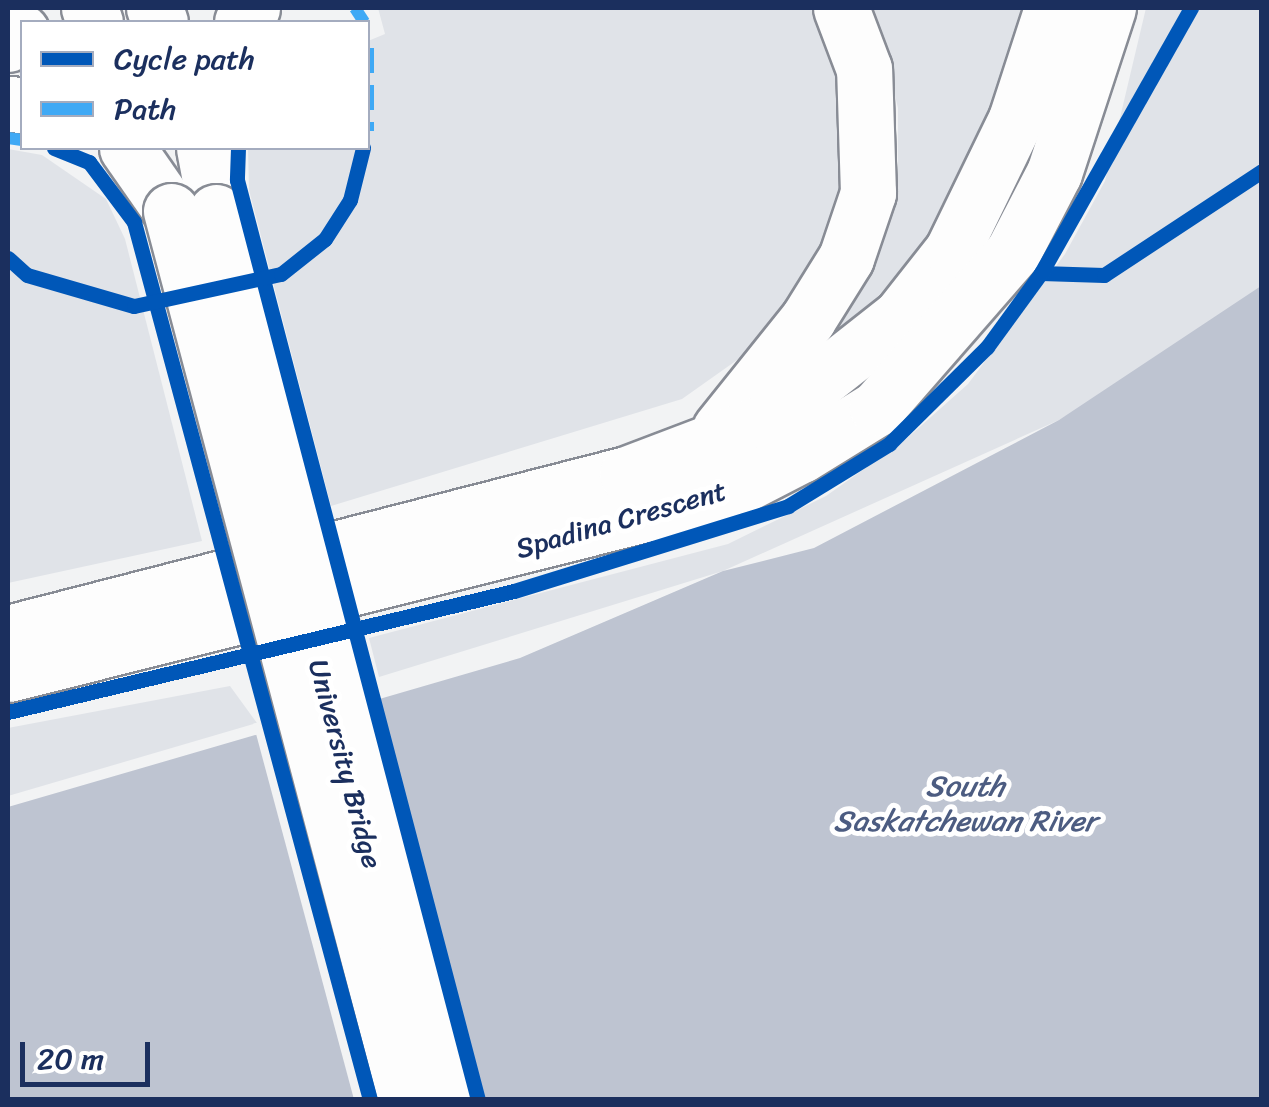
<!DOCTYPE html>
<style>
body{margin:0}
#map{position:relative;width:1269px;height:1107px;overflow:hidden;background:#f2f3f4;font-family:Sriracha,sans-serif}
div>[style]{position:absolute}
.green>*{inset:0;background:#e0e3e8}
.water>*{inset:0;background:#bec4d1}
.pier>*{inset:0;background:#f2f3f4;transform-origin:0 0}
.roads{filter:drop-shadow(2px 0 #888c95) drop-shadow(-2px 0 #888c95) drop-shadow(0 2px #888c95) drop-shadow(0 -2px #888c95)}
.tertiary>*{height:55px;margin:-27.5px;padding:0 27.5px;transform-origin:27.5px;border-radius:27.5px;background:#fdfdfd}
.primary>*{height:55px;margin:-27.5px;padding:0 27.5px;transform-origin:27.5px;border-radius:27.5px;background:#fdfdfd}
.bridges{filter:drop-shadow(2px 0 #888c95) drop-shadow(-2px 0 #888c95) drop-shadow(0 2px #888c95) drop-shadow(0 -2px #888c95)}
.primary-bridge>*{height:55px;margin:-27.5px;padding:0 27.5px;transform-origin:27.5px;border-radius:27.5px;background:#fdfdfd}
.quiet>*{height:12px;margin-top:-6px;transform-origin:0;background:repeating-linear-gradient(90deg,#3fa9f5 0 25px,transparent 0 37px)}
.cycleway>*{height:15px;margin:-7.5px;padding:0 7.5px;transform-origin:7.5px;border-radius:7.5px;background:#0057b8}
span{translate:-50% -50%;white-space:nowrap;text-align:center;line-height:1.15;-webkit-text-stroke:10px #fff;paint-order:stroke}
.street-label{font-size:28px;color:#1b2f5e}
.water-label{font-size:30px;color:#4c5c81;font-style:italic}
.frame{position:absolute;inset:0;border:10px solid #1b2f5e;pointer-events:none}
.legend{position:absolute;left:20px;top:20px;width:350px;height:130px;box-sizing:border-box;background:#fff;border:2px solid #a4acbf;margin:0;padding:12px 18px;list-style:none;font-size:30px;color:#1b2f5e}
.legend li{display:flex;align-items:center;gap:20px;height:50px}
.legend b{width:50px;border:2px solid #a4acbf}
.scale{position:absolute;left:20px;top:1042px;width:130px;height:45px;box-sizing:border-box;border:5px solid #1b2f5e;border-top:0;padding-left:12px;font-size:30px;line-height:35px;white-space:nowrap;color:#1b2f5e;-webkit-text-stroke:8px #fff;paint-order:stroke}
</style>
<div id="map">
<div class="green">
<div style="clip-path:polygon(378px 8px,821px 8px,841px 63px,849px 177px,810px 280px,747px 353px,682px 399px,331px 506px,249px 190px,248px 148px,368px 148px,368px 41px,385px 34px)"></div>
<div style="clip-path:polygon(873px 8px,1024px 8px,990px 119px,927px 240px,860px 317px,819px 346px,880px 242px,898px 171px,898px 108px)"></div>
<div style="clip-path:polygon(1146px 8px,1261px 8px,1261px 302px,1059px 420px,723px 571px,379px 677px,369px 638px,728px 544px,826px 496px,905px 440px,968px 384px,1065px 254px,1105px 181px)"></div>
<div style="clip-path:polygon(8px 149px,42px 155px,106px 199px,125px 239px,202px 541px,8px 583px)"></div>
<div style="clip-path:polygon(230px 686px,257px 723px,8px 796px,8px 728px)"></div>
</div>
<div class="water">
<div style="clip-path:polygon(1261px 286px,1261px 1099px,8px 1099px,8px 807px,520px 658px,723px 571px,814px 548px,1059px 420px)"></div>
</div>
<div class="pier">
<div style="left:375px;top:691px;width:422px;height:126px;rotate:75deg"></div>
</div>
<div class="roads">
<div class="tertiary">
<div style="left:720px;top:429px;width:141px;rotate:-51.3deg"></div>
<div style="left:808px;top:319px;width:72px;rotate:-58.1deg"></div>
<div style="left:846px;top:258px;width:69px;rotate:-71.3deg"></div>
<div style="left:868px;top:193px;width:124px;rotate:-91.8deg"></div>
<div style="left:864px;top:69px;width:65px;rotate:-110.7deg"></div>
<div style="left:8px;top:633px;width:639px;rotate:-14.41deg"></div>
<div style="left:627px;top:474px;width:152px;rotate:-20.8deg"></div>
<div style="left:769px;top:420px;width:167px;rotate:-38.2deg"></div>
<div style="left:900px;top:317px;width:84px;rotate:-51.8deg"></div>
<div style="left:952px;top:251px;width:147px;rotate:-64.1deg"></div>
<div style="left:1016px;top:119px;width:117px;rotate:-72deg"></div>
<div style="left:8px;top:674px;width:739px;rotate:-14.09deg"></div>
<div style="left:725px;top:494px;width:85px;rotate:-27.2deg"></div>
<div style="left:801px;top:455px;width:89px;rotate:-31.7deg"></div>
<div style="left:877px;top:408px;width:207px;rotate:-48.9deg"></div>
<div style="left:1013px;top:252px;width:89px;rotate:-62.6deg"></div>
<div style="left:1054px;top:173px;width:174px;rotate:-71.9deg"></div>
</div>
<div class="primary">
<div style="left:89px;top:8px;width:15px;rotate:67deg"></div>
<div style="left:154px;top:8px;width:15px;rotate:67deg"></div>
<div style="left:242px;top:22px;width:17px;rotate:-54deg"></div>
<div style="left:8px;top:44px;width:18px;rotate:-41deg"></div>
<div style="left:8px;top:104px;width:14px;rotate:4deg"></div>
<div style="left:127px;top:148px;width:77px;rotate:55.1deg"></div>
<div style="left:204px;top:148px;width:65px;rotate:79.4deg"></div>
</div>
</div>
<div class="bridges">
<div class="primary-bridge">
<div style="left:171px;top:211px;width:920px;rotate:75.19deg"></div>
<div style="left:216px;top:212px;width:918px;rotate:75.36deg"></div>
</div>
</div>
<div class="quiet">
<div style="left:355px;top:8px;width:17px;rotate:57deg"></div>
<div style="left:368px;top:48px;width:83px;rotate:90deg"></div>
<div style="left:8px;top:138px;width:14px;rotate:8deg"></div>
</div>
<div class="cycleway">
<div style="left:54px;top:148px;width:38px;rotate:22deg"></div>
<div style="left:89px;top:162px;width:75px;rotate:53.1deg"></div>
<div style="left:134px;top:222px;width:909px;rotate:74.95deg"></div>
<div style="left:238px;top:148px;width:32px;rotate:92deg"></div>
<div style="left:237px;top:180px;width:951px;rotate:75.32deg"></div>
<div style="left:8px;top:258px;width:25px;rotate:42deg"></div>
<div style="left:27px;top:275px;width:111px;rotate:16.2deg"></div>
<div style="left:134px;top:306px;width:150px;rotate:-12.3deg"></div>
<div style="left:281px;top:274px;width:56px;rotate:-38.5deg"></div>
<div style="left:325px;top:239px;width:46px;rotate:-57.3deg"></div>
<div style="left:350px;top:200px;width:54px;rotate:-76deg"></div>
<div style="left:1041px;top:273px;width:63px;rotate:1.8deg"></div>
<div style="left:1104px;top:275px;width:189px;rotate:-33.4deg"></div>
<div style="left:8px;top:712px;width:520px;rotate:-13.45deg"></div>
<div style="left:514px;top:591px;width:287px;rotate:-17.2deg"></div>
<div style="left:788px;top:506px;width:119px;rotate:-31.5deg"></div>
<div style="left:889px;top:444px;width:138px;rotate:-44.7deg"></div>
<div style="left:987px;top:347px;width:92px;rotate:-53.9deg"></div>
<div style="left:1041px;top:273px;width:305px;rotate:-60.5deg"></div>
</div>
<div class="street-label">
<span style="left:621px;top:520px;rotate:-16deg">Spadina Crescent</span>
<span style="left:345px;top:764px;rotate:75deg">University Bridge</span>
</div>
<div class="water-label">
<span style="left:965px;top:803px">South<br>Saskatchewan River</span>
</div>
<div class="frame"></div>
<ul class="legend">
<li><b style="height:12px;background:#0057b8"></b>Cycle path</li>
<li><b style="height:12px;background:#3fa9f5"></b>Path</li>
</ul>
<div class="scale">20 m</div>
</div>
